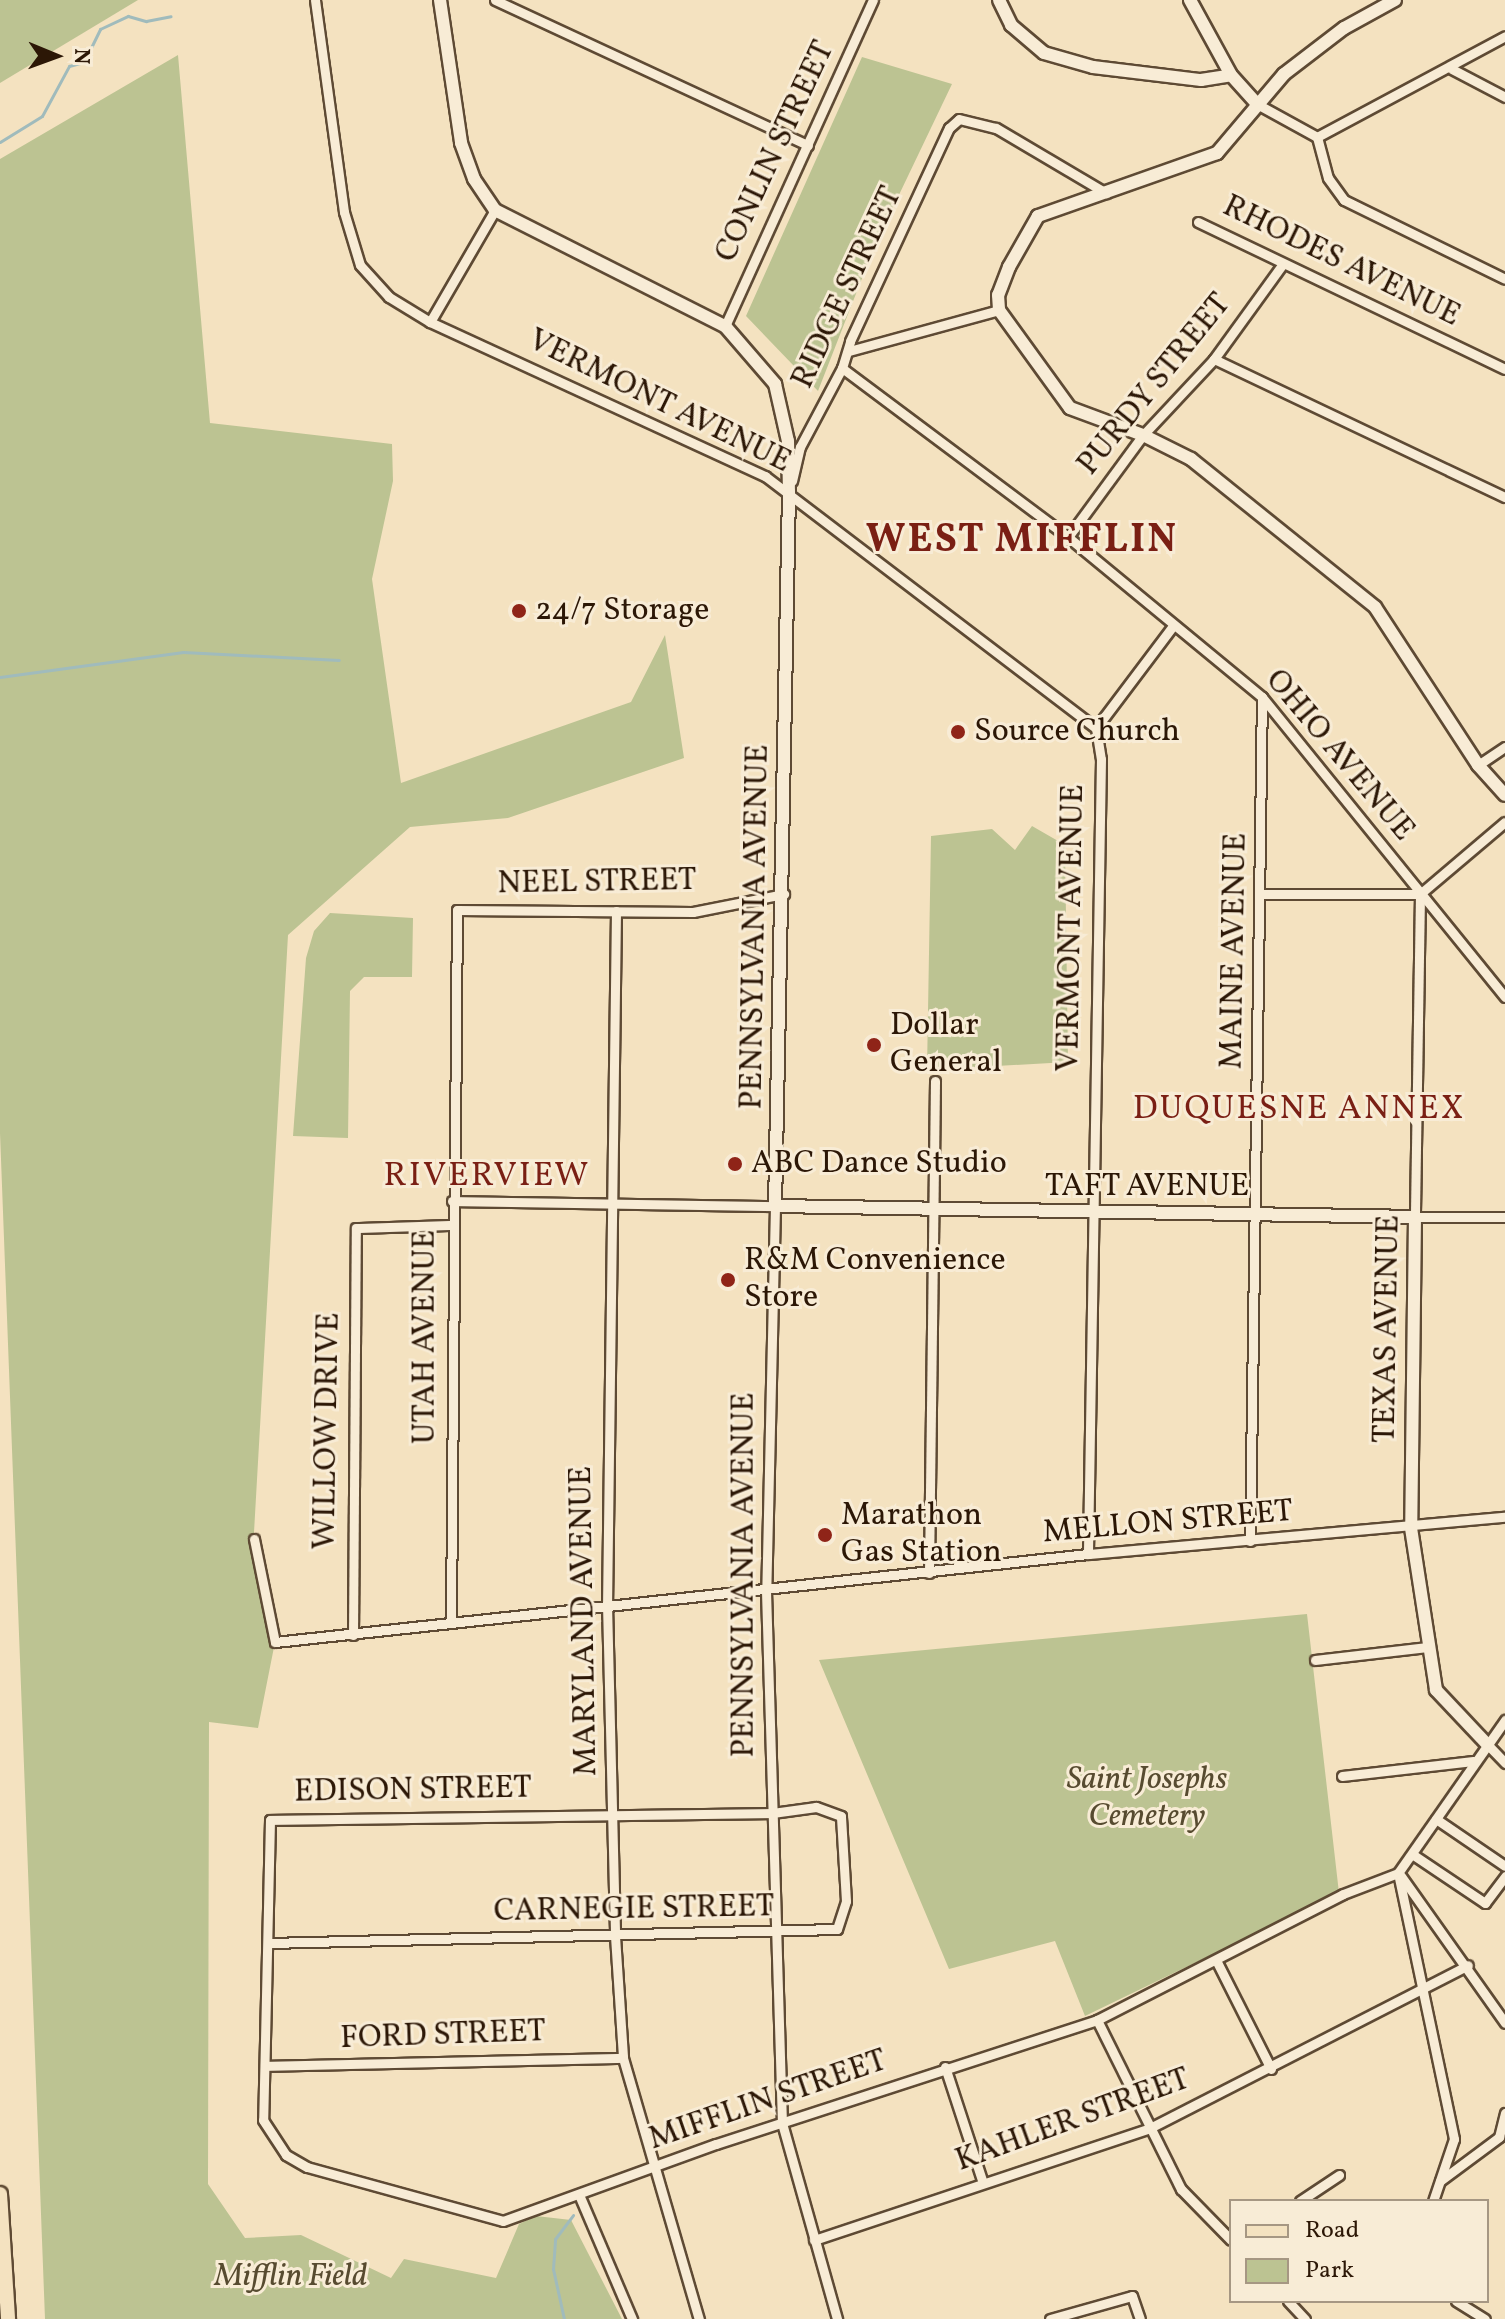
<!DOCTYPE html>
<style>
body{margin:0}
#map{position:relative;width:1505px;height:2319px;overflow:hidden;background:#f4e2c0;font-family:Vollkorn,serif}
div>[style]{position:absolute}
.green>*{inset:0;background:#bcc392}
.stream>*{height:3px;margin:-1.5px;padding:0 1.5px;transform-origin:1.5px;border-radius:1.5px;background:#a0bbbc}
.roads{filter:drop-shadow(2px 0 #5e4a34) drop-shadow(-2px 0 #5e4a34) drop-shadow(0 2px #5e4a34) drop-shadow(0 -2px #5e4a34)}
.street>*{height:9px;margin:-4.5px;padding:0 4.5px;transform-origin:4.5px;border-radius:4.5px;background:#f8ecd6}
.secondary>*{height:12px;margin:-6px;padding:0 6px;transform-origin:6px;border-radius:6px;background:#f8ecd6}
.primary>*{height:14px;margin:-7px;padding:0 7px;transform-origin:7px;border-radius:7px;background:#f4e2c0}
.dots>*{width:22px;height:22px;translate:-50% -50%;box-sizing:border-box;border:4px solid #f8ecd6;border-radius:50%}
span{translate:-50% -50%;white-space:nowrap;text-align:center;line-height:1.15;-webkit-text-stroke:6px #f8ecd6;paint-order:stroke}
.street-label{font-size:32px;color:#2c1706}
.poi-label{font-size:32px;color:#2c1706}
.left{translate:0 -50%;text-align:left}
.park-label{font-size:32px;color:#574b30;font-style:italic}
.neighbourhood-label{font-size:34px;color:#7a1f14;letter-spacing:2px}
.district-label{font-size:40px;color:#7a1f14;font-weight:700;letter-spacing:2px}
.legend{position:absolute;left:1229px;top:2199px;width:260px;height:104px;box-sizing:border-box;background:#f8ecd6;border:2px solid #a69783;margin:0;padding:10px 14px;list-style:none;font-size:24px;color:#2c1706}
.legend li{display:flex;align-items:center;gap:16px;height:40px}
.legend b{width:40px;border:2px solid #a69783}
.north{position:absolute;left:16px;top:16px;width:80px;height:80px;-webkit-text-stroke:6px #f8ecd6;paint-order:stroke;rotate:91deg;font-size:22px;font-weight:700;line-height:32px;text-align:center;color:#2c1706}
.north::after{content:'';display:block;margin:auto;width:28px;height:36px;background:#2c1706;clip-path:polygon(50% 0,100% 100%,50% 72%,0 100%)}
</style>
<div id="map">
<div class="green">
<div style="clip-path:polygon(0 0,138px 0,0 83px)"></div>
<div style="clip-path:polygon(178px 55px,210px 423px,392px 444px,393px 481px,372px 579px,401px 783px,631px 702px,665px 635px,684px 758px,508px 818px,410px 827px,288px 935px,253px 1550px,275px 1642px,258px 1728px,209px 1722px,208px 2184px,245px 2238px,301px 2235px,391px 2278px,404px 2259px,496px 2278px,519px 2224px,536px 2216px,571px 2220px,622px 2319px,45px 2319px,0 1133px,0 159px)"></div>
<div style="clip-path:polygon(862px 57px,952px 84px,875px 245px,818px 391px,746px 316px)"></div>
<div style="clip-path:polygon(1032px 826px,1065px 845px,1068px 1062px,927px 1070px,931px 836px,992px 829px,1015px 850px)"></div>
<div style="clip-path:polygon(330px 913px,413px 918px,412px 977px,364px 977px,350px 991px,348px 1138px,293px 1136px,306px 958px,314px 931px)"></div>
<div style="clip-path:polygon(1307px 1614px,1339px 1893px,1085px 2016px,1055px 1941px,949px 1969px,819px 1660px)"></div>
</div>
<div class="stream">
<div style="left:0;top:142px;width:49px;rotate:-31.8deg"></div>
<div style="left:42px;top:116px;width:57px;rotate:-61.6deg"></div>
<div style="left:69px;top:66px;width:16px;rotate:-15deg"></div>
<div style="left:84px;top:62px;width:37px;rotate:-64deg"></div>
<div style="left:100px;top:29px;width:31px;rotate:-25deg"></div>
<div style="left:128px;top:16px;width:19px;rotate:16deg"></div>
<div style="left:146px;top:21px;width:25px;rotate:-11deg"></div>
<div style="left:0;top:677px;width:185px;rotate:-7.8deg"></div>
<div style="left:183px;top:652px;width:156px;rotate:2.9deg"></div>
<div style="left:564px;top:2319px;width:51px;rotate:-102.4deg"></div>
<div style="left:553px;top:2269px;width:30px;rotate:-86deg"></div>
<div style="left:555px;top:2239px;width:30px;rotate:-53deg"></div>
</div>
<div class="roads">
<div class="street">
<div style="left:315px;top:0;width:214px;rotate:82.2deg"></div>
<div style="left:344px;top:212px;width:55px;rotate:73.2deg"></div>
<div style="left:360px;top:265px;width:43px;rotate:47.8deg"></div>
<div style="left:389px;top:297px;width:48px;rotate:31.4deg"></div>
<div style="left:430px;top:322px;width:369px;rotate:24.7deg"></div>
<div style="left:765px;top:476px;width:416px;rotate:37.3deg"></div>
<div style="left:1096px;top:728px;width:31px;rotate:81deg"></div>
<div style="left:1101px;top:759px;width:795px;rotate:90.94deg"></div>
<div style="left:495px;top:0;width:345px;rotate:24.9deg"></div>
<div style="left:1452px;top:69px;width:60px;rotate:27.8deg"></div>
<div style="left:1257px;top:104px;width:68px;rotate:28.8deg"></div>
<div style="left:1317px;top:137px;width:213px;rotate:-28.2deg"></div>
<div style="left:1317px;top:137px;width:42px;rotate:75deg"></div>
<div style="left:1328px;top:178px;width:27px;rotate:54deg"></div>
<div style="left:1344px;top:200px;width:179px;rotate:26.1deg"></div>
<div style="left:1198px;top:222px;width:340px;rotate:25.6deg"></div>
<div style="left:430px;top:322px;width:129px;rotate:-59.9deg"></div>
<div style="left:725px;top:326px;width:358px;rotate:-65.6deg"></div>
<div style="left:849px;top:351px;width:156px;rotate:-15.3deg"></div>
<div style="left:1214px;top:359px;width:322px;rotate:25.4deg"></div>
<div style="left:842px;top:368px;width:282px;rotate:36.8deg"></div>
<div style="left:1068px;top:537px;width:251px;rotate:39.5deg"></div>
<div style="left:1262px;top:697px;width:386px;rotate:51deg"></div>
<div style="left:792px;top:481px;width:35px;rotate:-77deg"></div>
<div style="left:800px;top:447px;width:89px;rotate:-62deg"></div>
<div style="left:842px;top:368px;width:28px;rotate:-73deg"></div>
<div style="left:850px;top:341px;width:235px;rotate:-65.1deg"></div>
<div style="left:949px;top:128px;width:13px;rotate:-42deg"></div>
<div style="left:959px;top:119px;width:38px;rotate:14deg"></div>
<div style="left:996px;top:128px;width:128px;rotate:30.6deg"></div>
<div style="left:1068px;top:537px;width:127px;rotate:-53.7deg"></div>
<div style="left:1143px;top:435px;width:104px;rotate:-46.9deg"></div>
<div style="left:1214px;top:359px;width:116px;rotate:-54.1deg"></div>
<div style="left:1096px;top:728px;width:128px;rotate:-53deg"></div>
<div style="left:1478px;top:765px;width:32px;rotate:-34deg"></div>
<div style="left:1262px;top:894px;width:158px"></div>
<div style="left:1420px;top:894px;width:323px;rotate:90.9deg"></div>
<div style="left:1415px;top:1217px;width:90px"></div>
<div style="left:1420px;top:894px;width:111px;rotate:-40.3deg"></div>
<div style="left:616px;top:911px;width:693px;rotate:90.74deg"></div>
<div style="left:607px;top:1604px;width:332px;rotate:88.6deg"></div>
<div style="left:615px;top:1936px;width:122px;rotate:86.2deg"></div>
<div style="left:623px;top:2058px;width:272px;rotate:73.8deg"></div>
<div style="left:452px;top:1201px;width:323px;rotate:0.9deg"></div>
<div style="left:775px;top:1206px;width:385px;rotate:91.3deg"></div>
<div style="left:766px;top:1591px;width:532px;rotate:88.28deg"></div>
<div style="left:782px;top:2123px;width:204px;rotate:74.3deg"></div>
<div style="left:254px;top:1539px;width:105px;rotate:78.5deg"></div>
<div style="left:275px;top:1642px;width:818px;rotate:-6.18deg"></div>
<div style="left:1088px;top:1554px;width:419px;rotate:-5.1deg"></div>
<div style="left:1250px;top:1541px;width:844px;rotate:-89.19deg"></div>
<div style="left:929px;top:1573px;width:492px;rotate:-89.3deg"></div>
<div style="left:451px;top:1621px;width:711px;rotate:-89.52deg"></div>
<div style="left:457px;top:910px;width:236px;rotate:0.5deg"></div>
<div style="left:693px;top:912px;width:93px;rotate:-11.2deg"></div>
<div style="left:353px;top:1635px;width:407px;rotate:-89.6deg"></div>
<div style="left:356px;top:1228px;width:96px;rotate:-1.8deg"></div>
<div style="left:1315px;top:1660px;width:113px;rotate:-6.6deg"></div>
<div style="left:1486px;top:1743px;width:28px;rotate:46deg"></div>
<div style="left:1342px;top:1776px;width:132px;rotate:-6.5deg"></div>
<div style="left:1436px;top:1819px;width:83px;rotate:34.3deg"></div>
<div style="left:1412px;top:1854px;width:88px;rotate:33.9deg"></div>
<div style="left:1485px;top:1903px;width:34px;rotate:-53deg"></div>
<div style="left:1398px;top:1873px;width:272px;rotate:78.1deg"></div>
<div style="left:1454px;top:2139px;width:65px;rotate:108.7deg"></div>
<div style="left:1401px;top:1876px;width:180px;rotate:54.7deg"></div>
<div style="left:268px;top:1943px;width:569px;rotate:-1.41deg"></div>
<div style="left:837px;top:1929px;width:29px;rotate:-72deg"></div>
<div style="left:846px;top:1901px;width:85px;rotate:-93.4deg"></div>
<div style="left:841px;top:1816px;width:27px;rotate:-160deg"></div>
<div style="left:816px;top:1807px;width:44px;rotate:172.2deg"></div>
<div style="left:772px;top:1813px;width:502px;rotate:179.2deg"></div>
<div style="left:270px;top:1820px;width:300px;rotate:91.3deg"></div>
<div style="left:263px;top:2120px;width:42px;rotate:56.7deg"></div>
<div style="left:286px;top:2155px;width:24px;rotate:30deg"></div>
<div style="left:307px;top:2167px;width:203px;rotate:15.4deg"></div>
<div style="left:503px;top:2221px;width:226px;rotate:-19.9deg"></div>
<div style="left:716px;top:2144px;width:401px;rotate:-18deg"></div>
<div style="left:1097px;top:2020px;width:276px;rotate:-27.1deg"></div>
<div style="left:1343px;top:1894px;width:59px;rotate:-20.9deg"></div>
<div style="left:1398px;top:1873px;width:187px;rotate:-55deg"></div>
<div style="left:1216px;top:1960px;width:122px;rotate:63.2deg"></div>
<div style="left:1097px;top:2020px;width:189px;rotate:63.6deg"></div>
<div style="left:1181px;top:2189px;width:71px;rotate:45.6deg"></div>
<div style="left:265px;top:2066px;width:358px;rotate:-1.3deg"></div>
<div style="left:945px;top:2067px;width:122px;rotate:71.9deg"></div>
<div style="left:1440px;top:2181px;width:74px;rotate:-36.7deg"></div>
<div style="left:1499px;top:2137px;width:25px;rotate:-76deg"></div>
<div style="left:580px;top:2197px;width:133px;rotate:66.9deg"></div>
<div style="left:1300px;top:2201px;width:47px;rotate:-33.7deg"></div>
<div style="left:814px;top:2240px;width:354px;rotate:-18.4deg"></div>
<div style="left:1150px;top:2128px;width:357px;rotate:-27.1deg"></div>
<div style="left:1288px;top:2301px;width:25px;rotate:47deg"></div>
<div style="left:1456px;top:2301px;width:34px;rotate:32deg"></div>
<div style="left:1050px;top:2319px;width:85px;rotate:-15.7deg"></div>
<div style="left:1132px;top:2296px;width:24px;rotate:71deg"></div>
</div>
<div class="secondary">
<div style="left:440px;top:0;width:145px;rotate:81.6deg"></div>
<div style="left:461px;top:143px;width:38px;rotate:70deg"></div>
<div style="left:474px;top:179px;width:37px;rotate:56deg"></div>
<div style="left:495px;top:210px;width:258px;rotate:26.8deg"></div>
<div style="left:725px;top:326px;width:77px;rotate:49.2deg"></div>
<div style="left:775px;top:384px;width:58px;rotate:77.2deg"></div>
<div style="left:788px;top:441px;width:51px;rotate:88.9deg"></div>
<div style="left:789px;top:492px;width:714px;rotate:91.12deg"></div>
<div style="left:775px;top:1206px;width:640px;rotate:0.98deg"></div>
<div style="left:1415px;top:1217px;width:311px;rotate:90.7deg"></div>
<div style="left:1411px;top:1528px;width:164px;rotate:81.2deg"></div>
<div style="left:1436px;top:1690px;width:73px;rotate:46.7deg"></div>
<div style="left:999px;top:0;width:28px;rotate:64deg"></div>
<div style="left:1011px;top:25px;width:43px;rotate:40.3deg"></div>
<div style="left:1044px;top:53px;width:51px;rotate:15.9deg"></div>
<div style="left:1093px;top:67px;width:109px;rotate:6.9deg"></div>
<div style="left:1201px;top:80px;width:30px;rotate:-9deg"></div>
<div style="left:1190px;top:0;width:85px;rotate:61.3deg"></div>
<div style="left:1231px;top:75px;width:39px;rotate:48deg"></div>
<div style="left:1395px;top:0;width:58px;rotate:151.2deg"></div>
<div style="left:1344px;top:28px;width:76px;rotate:142.5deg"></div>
<div style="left:1284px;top:74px;width:104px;rotate:130.3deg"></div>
<div style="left:1217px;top:153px;width:190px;rotate:160.6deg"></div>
<div style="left:1038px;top:216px;width:59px;rotate:119.6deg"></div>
<div style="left:1009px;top:267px;width:30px;rotate:111deg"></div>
<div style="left:998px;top:295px;width:15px;rotate:86deg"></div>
<div style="left:999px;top:310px;width:121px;rotate:54.1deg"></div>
<div style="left:1070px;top:408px;width:78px;rotate:20.3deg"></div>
<div style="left:1143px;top:435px;width:54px;rotate:26.6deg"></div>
<div style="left:1191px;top:459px;width:236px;rotate:38.8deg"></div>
<div style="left:1375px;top:607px;width:189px;rotate:56.9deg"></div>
<div style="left:1478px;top:765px;width:40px;rotate:48deg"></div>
</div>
<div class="primary">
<div style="left:0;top:2194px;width:125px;rotate:86.3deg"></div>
</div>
</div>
<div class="dots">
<div style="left:519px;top:611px;background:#8f2418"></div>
<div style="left:958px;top:732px;background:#8f2418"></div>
<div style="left:874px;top:1045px;background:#8f2418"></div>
<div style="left:735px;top:1164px;background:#8f2418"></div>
<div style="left:728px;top:1280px;background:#8f2418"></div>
<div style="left:825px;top:1535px;background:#8f2418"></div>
</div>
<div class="street-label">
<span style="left:776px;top:152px;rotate:-65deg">CONLIN STREET</span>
<span style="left:1341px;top:262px;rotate:26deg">RHODES AVENUE</span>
<span style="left:848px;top:288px;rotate:-65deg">RIDGE STREET</span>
<span style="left:1155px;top:385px;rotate:-51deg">PURDY STREET</span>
<span style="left:659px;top:402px;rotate:26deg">VERMONT AVENUE</span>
<span style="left:1339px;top:756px;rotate:50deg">OHIO AVENUE</span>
<span style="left:597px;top:883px;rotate:-1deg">NEEL STREET</span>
<span style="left:756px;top:927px;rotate:-89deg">PENNSYLVANIA AVENUE</span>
<span style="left:1072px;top:928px;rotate:-89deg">VERMONT AVENUE</span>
<span style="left:1235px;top:951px;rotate:-89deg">MAINE AVENUE</span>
<span style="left:1147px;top:1187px">TAFT AVENUE</span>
<span style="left:1388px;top:1329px;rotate:-89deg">TEXAS AVENUE</span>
<span style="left:426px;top:1337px;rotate:-90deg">UTAH AVENUE</span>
<span style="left:328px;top:1431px;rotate:-89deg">WILLOW DRIVE</span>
<span style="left:1168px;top:1523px;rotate:-5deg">MELLON STREET</span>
<span style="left:745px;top:1575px;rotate:-90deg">PENNSYLVANIA AVENUE</span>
<span style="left:585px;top:1621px;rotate:-91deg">MARYLAND AVENUE</span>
<span style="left:413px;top:1791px;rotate:-1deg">EDISON STREET</span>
<span style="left:634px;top:1910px;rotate:-1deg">CARNEGIE STREET</span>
<span style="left:443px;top:2036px;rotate:-2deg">FORD STREET</span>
<span style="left:768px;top:2101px;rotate:-19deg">MIFFLIN STREET</span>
<span style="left:1073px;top:2121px;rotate:-20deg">KAHLER STREET</span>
</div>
<div class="poi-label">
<span class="left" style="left:535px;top:611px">24/7 Storage</span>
<span class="left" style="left:974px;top:732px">Source Church</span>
<span class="left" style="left:890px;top:1045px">Dollar<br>General</span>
<span class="left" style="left:751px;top:1164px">ABC Dance Studio</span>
<span class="left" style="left:744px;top:1280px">R&amp;M Convenience<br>Store</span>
<span class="left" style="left:841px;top:1535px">Marathon<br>Gas Station</span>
</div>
<div class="park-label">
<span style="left:1147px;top:1799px">Saint Josephs<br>Cemetery</span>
<span style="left:291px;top:2277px">Mifflin Field</span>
</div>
<div class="neighbourhood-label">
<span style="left:1299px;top:1110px">DUQUESNE ANNEX</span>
<span style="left:487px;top:1177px">RIVERVIEW</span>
</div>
<div class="district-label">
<span style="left:1022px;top:541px">WEST MIFFLIN</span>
</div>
<ul class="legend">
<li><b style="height:10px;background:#f4e2c0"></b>Road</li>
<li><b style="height:22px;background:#bcc392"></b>Park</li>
</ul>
<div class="north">N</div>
</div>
